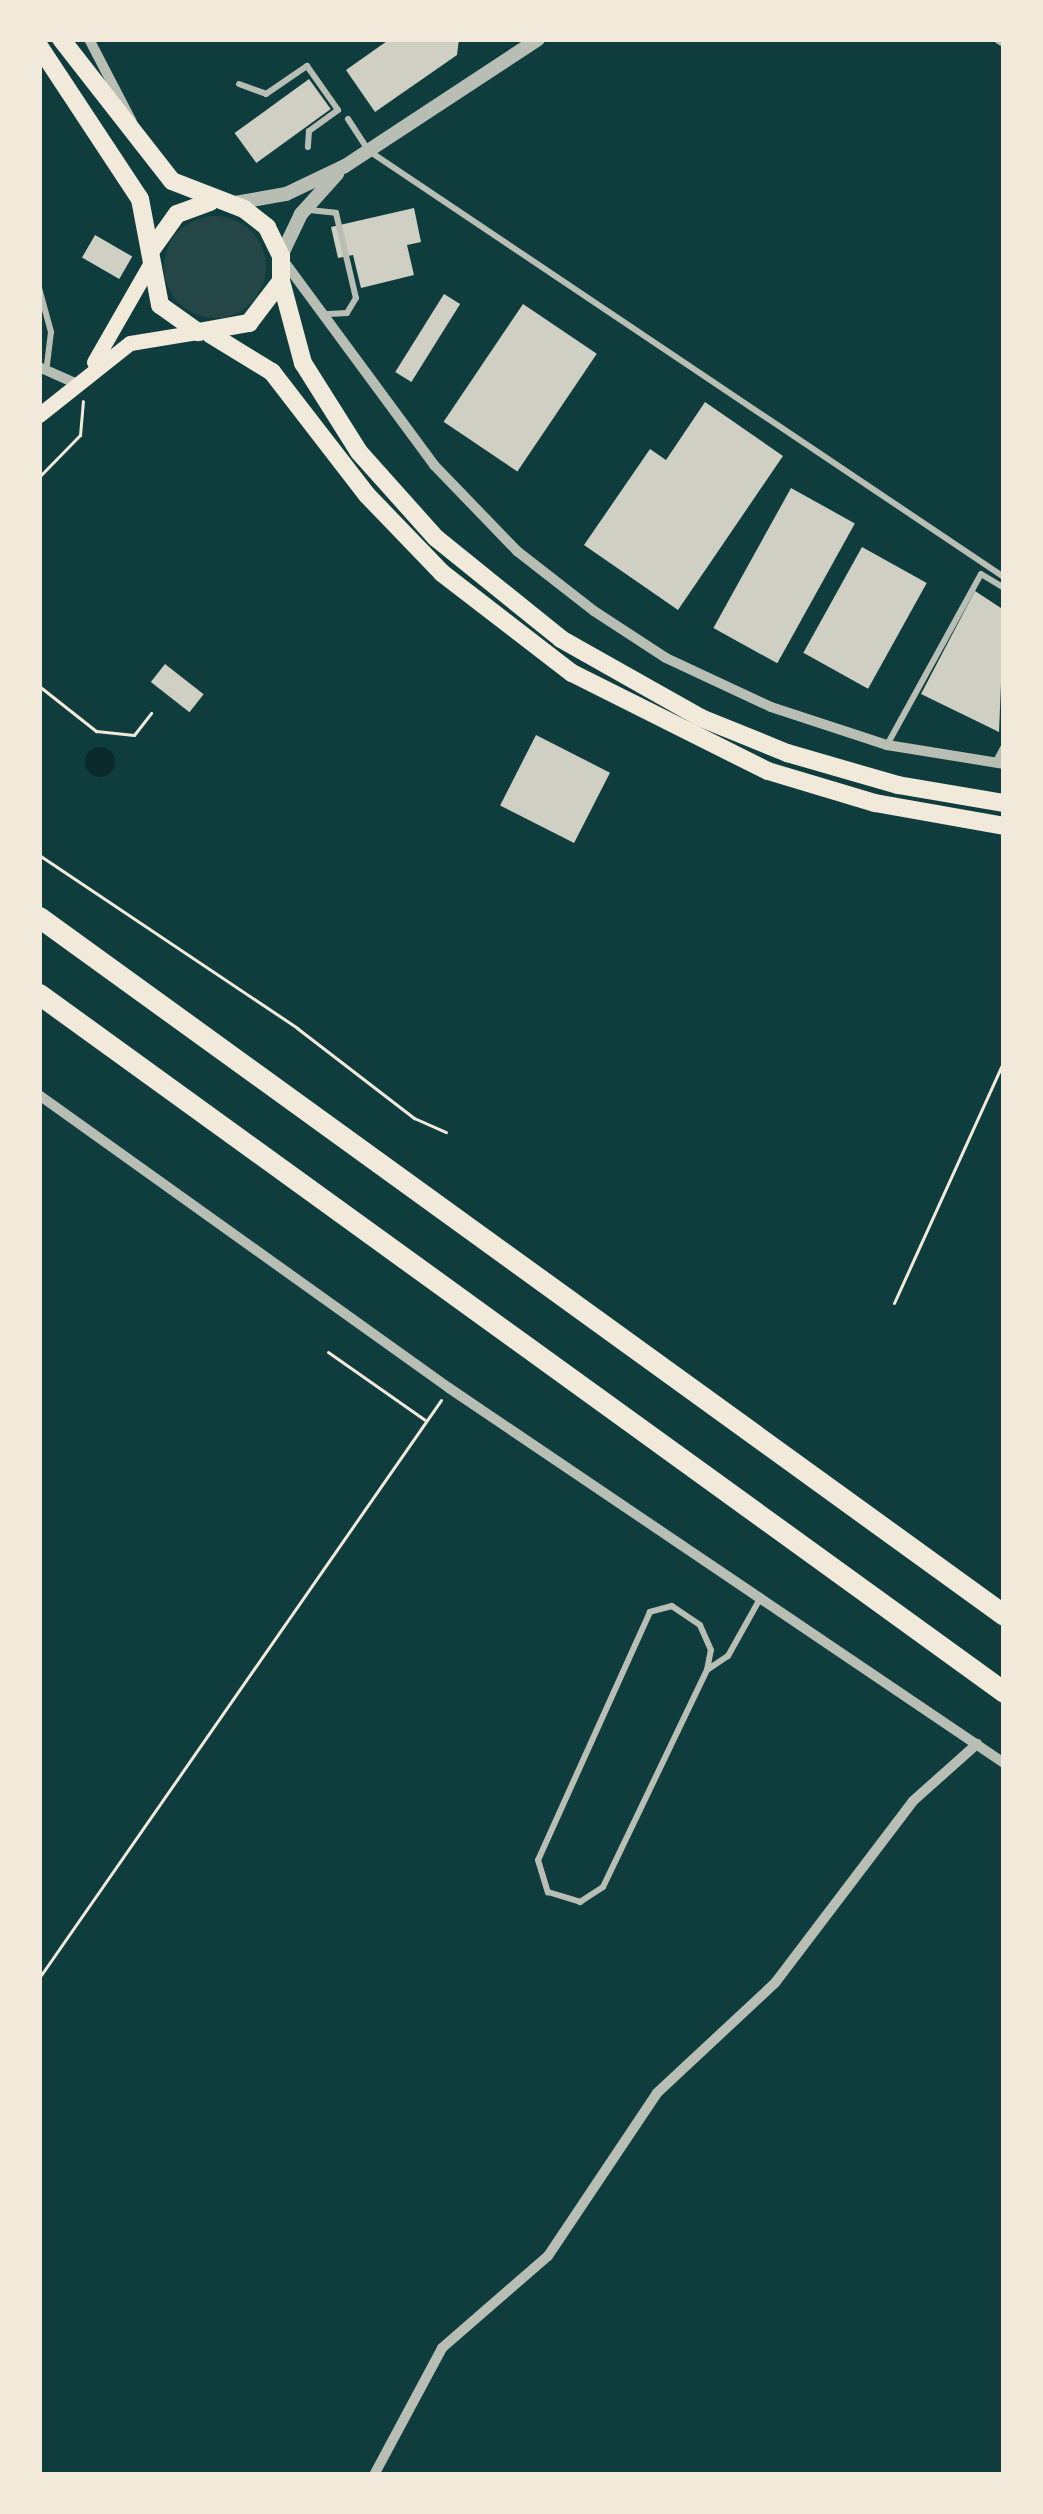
<!DOCTYPE html>
<style>
body{margin:0}
#map{position:relative;width:1043px;height:2514px;overflow:hidden;background:#0f3d3e;font-family:Overpass,sans-serif}
div>[style]{position:absolute}
.green>*{inset:0;background:#244646}
.round{border-radius:50%}
.water>*{inset:0;background:#0a2a2b}
.building>*{inset:0;background:#cfcfc3;transform-origin:0 0}
.path>*{height:3px;margin:-1.5px;padding:0 1.5px;transform-origin:1.5px;border-radius:1.5px;background:#f1e9da}
.service>*{height:6px;margin:-3px;padding:0 3px;transform-origin:3px;border-radius:3px;background:#b8beb3}
.minor>*{height:10px;margin:-5px;padding:0 5px;transform-origin:5px;border-radius:5px;background:#b8beb3}
.tertiary>*{height:14px;margin:-7px;padding:0 7px;transform-origin:7px;border-radius:7px;background:#b8beb3}
.secondary>*{height:15px;margin:-7.5px;padding:0 7.5px;transform-origin:7.5px;border-radius:7.5px;background:#f1e9da}
.trunk>*{height:18px;margin:-9px;padding:0 9px;transform-origin:9px;border-radius:9px;background:#f1e9da}
.motorway>*{height:21px;margin:-10.5px;padding:0 10.5px;transform-origin:10.5px;border-radius:10.5px;background:#f1e9da}
span{translate:-50% -50%;white-space:nowrap;text-align:center;line-height:1.15;-webkit-text-stroke:12px #f1e9da;paint-order:stroke}
.frame{position:absolute;inset:0;border:42px solid #f1e9da;pointer-events:none}
</style>
<div id="map">
<div class="green">
<div class="round" style="left:164px;top:216px;width:102px;height:102px"></div>
</div>
<div class="water">
<div class="round" style="left:85px;top:747px;width:30px;height:30px"></div>
</div>
<div class="building">
<div style="clip-path:polygon(390px 39px,459px 39px,457px 55px,375px 112px,346px 70px)"></div>
<div style="left:309px;top:79px;width:37px;height:92px;rotate:54deg"></div>
<div style="clip-path:polygon(414px 208px,421px 242px,407px 245px,414px 275px,361px 288px,353px 255px,338px 258px,331px 227px)"></div>
<div style="left:95px;top:235px;width:43px;height:26px;rotate:30deg"></div>
<div style="left:444px;top:294px;width:19px;height:92px;rotate:32deg"></div>
<div style="left:523px;top:304px;width:89px;height:142px;rotate:34deg"></div>
<div style="clip-path:polygon(705px 402px,783px 456px,678px 610px,584px 545px,650px 449px,666px 460px)"></div>
<div style="left:791px;top:488px;width:73px;height:160px;rotate:29deg"></div>
<div style="left:862px;top:547px;width:74px;height:121px;rotate:29deg"></div>
<div style="clip-path:polygon(975px 591px,1004px 610px,999px 732px,921px 694px)"></div>
<div style="left:165px;top:664px;width:49px;height:23px;rotate:38deg"></div>
<div style="left:536px;top:735px;width:83px;height:79px;rotate:27deg"></div>
</div>
<div class="path">
<div style="left:39px;top:477px;width:59px;rotate:-45.7deg"></div>
<div style="left:80px;top:435px;width:34px;rotate:-85deg"></div>
<div style="left:39px;top:686px;width:73px;rotate:38.3deg"></div>
<div style="left:96px;top:731px;width:38px;rotate:6deg"></div>
<div style="left:134px;top:735px;width:28px;rotate:-52deg"></div>
<div style="left:39px;top:855px;width:311px;rotate:33.8deg"></div>
<div style="left:297px;top:1028px;width:148px;rotate:37.6deg"></div>
<div style="left:414px;top:1118px;width:35px;rotate:24deg"></div>
<div style="left:894px;top:1303px;width:267px;rotate:-65.6deg"></div>
<div style="left:328px;top:1352px;width:118px;rotate:35deg"></div>
<div style="left:39px;top:1978px;width:704px;rotate:-55.18deg"></div>
</div>
<div class="service">
<div style="left:239px;top:84px;width:29px;rotate:20deg"></div>
<div style="left:266px;top:94px;width:50px;rotate:-34.3deg"></div>
<div style="left:307px;top:66px;width:54px;rotate:54.8deg"></div>
<div style="left:338px;top:110px;width:36px;rotate:144deg"></div>
<div style="left:309px;top:131px;width:16px;rotate:94deg"></div>
<div style="left:348px;top:119px;width:38px;rotate:57deg"></div>
<div style="left:369px;top:151px;width:765px;rotate:33.86deg"></div>
<div style="left:309px;top:210px;width:27px;rotate:6deg"></div>
<div style="left:336px;top:213px;width:87px;rotate:76.8deg"></div>
<div style="left:356px;top:298px;width:17px;rotate:121deg"></div>
<div style="left:347px;top:313px;width:19px;rotate:177deg"></div>
<div style="left:39px;top:288px;width:46px;rotate:74.7deg"></div>
<div style="left:51px;top:332px;width:34px;rotate:97deg"></div>
<div style="left:887px;top:745px;width:195px;rotate:-61.2deg"></div>
<div style="left:981px;top:574px;width:27px;rotate:31deg"></div>
<div style="left:995px;top:763px;width:19px;rotate:-62deg"></div>
<div style="left:707px;top:1670px;width:20px;rotate:-79deg"></div>
<div style="left:711px;top:1650px;width:27px;rotate:-114deg"></div>
<div style="left:700px;top:1625px;width:34px;rotate:-146deg"></div>
<div style="left:672px;top:1606px;width:23px;rotate:165deg"></div>
<div style="left:650px;top:1612px;width:272px;rotate:114.3deg"></div>
<div style="left:538px;top:1860px;width:34px;rotate:73deg"></div>
<div style="left:548px;top:1892px;width:34px;rotate:17deg"></div>
<div style="left:580px;top:1902px;width:27px;rotate:-33deg"></div>
<div style="left:603px;top:1887px;width:241px;rotate:-64.4deg"></div>
<div style="left:707px;top:1670px;width:25px;rotate:-34deg"></div>
<div style="left:728px;top:1656px;width:68px;rotate:-60.8deg"></div>
</div>
<div class="minor">
<div style="left:89px;top:39px;width:93px;rotate:62.6deg"></div>
<div style="left:999px;top:39px;width:6px;rotate:31deg"></div>
<div style="left:283px;top:260px;width:255px;rotate:53.6deg"></div>
<div style="left:434px;top:465px;width:120px;rotate:46deg"></div>
<div style="left:517px;top:551px;width:98px;rotate:37.9deg"></div>
<div style="left:594px;top:611px;width:86px;rotate:33.1deg"></div>
<div style="left:666px;top:658px;width:116px;rotate:25deg"></div>
<div style="left:771px;top:707px;width:122px;rotate:18.1deg"></div>
<div style="left:887px;top:745px;width:119px;rotate:9.2deg"></div>
<div style="left:39px;top:367px;width:39px;rotate:24deg"></div>
<div style="left:39px;top:1095px;width:504px;rotate:35.55deg"></div>
<div style="left:449px;top:1388px;width:670px;rotate:34.05deg"></div>
<div style="left:374px;top:2475px;width:144px;rotate:-61.8deg"></div>
<div style="left:442px;top:2348px;width:140px;rotate:-41deg"></div>
<div style="left:548px;top:2256px;width:196px;rotate:-56.2deg"></div>
<div style="left:657px;top:2093px;width:161px;rotate:-43deg"></div>
<div style="left:775px;top:1983px;width:228px;rotate:-52.8deg"></div>
<div style="left:913px;top:1801px;width:86px;rotate:-41.7deg"></div>
</div>
<div class="tertiary">
<div style="left:235px;top:203px;width:52px;rotate:-10deg"></div>
<div style="left:286px;top:194px;width:65px;rotate:-25.4deg"></div>
<div style="left:345px;top:166px;width:231px;rotate:-33.3deg"></div>
<div style="left:281px;top:256px;width:47px;rotate:-64.5deg"></div>
<div style="left:301px;top:214px;width:54px;rotate:-48deg"></div>
</div>
<div class="secondary">
<div style="left:94px;top:362px;width:111px;rotate:-60.2deg"></div>
<div style="left:39px;top:415px;width:116px;rotate:-38.4deg"></div>
<div style="left:130px;top:343px;width:69px;rotate:-9.2deg"></div>
</div>
<div class="trunk">
<div style="left:39px;top:46px;width:183px;rotate:56.6deg"></div>
<div style="left:140px;top:199px;width:108px;rotate:79.3deg"></div>
<div style="left:160px;top:305px;width:47px;rotate:35.4deg"></div>
<div style="left:198px;top:332px;width:52px;rotate:-10deg"></div>
<div style="left:249px;top:323px;width:53px;rotate:-52.7deg"></div>
<div style="left:281px;top:281px;width:25px;rotate:-90deg"></div>
<div style="left:281px;top:256px;width:32px;rotate:-116deg"></div>
<div style="left:267px;top:227px;width:29px;rotate:-142deg"></div>
<div style="left:244px;top:209px;width:77px;rotate:-158.7deg"></div>
<div style="left:172px;top:181px;width:180px;rotate:-128deg"></div>
<div style="left:152px;top:249px;width:43px;rotate:-54.5deg"></div>
<div style="left:177px;top:214px;width:35px;rotate:-20deg"></div>
<div style="left:281px;top:281px;width:85px;rotate:75deg"></div>
<div style="left:303px;top:363px;width:105px;rotate:57.8deg"></div>
<div style="left:359px;top:452px;width:115px;rotate:48.2deg"></div>
<div style="left:436px;top:538px;width:161px;rotate:38.9deg"></div>
<div style="left:561px;top:639px;width:161px;rotate:29.4deg"></div>
<div style="left:701px;top:718px;width:93px;rotate:22.1deg"></div>
<div style="left:787px;top:753px;width:116px;rotate:16.1deg"></div>
<div style="left:898px;top:785px;width:108px;rotate:9.6deg"></div>
<div style="left:210px;top:334px;width:73px;rotate:31.5deg"></div>
<div style="left:272px;top:372px;width:155px;rotate:52.3deg"></div>
<div style="left:367px;top:495px;width:108px;rotate:46.1deg"></div>
<div style="left:442px;top:573px;width:164px;rotate:37.6deg"></div>
<div style="left:572px;top:673px;width:219px;rotate:26.6deg"></div>
<div style="left:768px;top:771px;width:112px;rotate:16.7deg"></div>
<div style="left:875px;top:803px;width:131px;rotate:10.1deg"></div>
</div>
<div class="motorway">
<div style="left:39px;top:917px;width:1191px;rotate:35.88deg"></div>
<div style="left:39px;top:994px;width:1191px;rotate:35.88deg"></div>
</div>
<div class="frame"></div>
</div>
